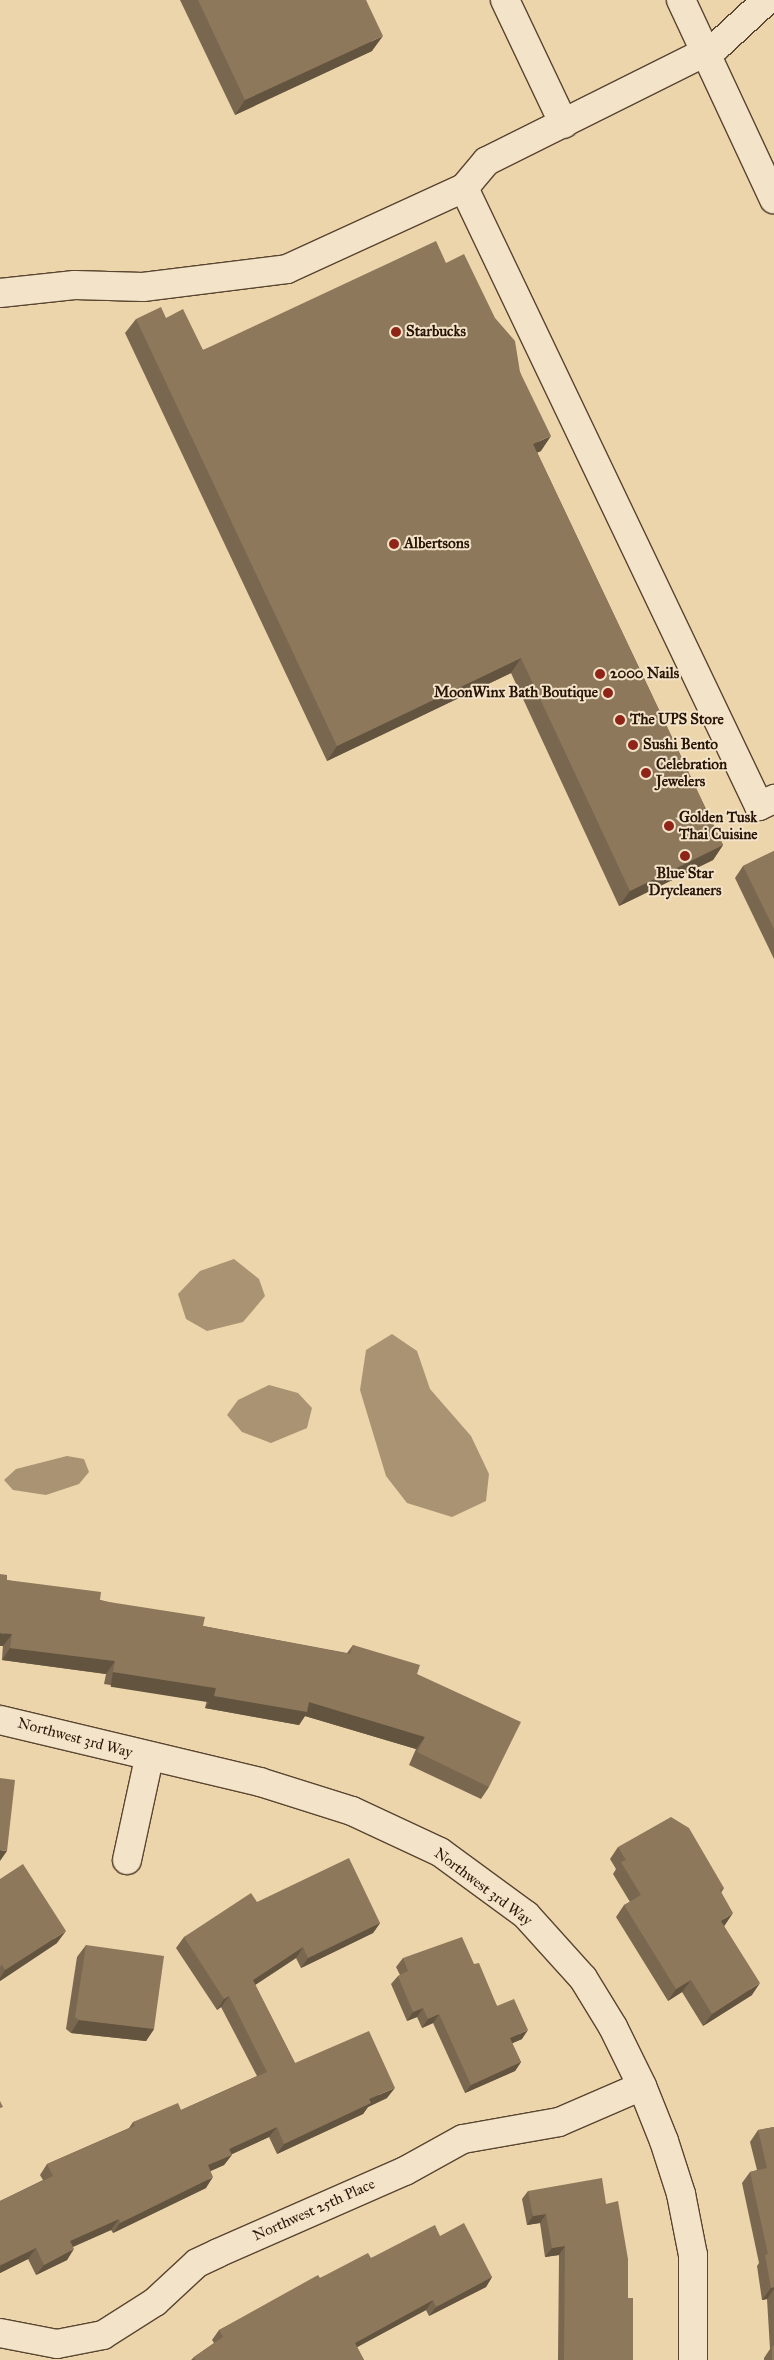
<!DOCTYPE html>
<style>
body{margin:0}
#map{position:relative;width:774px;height:2360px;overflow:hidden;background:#ecd4ab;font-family:"IM FELL Great Primer",serif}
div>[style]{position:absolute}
.water>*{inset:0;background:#a99373}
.roads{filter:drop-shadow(1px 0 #594530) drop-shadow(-1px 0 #594530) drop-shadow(0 1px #594530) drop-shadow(0 -1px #594530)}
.minor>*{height:28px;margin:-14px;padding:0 14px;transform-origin:14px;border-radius:14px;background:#f3e3c8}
.wall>*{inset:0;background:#7a674f}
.shaded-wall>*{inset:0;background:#635440;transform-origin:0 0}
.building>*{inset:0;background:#8e785c;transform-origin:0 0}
.dots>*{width:14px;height:14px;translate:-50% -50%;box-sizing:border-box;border:2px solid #f3e3c8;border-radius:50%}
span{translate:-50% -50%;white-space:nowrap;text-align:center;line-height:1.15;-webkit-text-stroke:4px #f3e3c8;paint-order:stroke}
.poi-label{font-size:15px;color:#281507;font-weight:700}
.left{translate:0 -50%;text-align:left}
.right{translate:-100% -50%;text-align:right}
.street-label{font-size:15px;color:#281507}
</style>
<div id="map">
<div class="water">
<div style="clip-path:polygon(234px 1259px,259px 1279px,265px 1296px,243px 1322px,207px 1331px,186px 1319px,178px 1294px,200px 1271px)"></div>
<div style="clip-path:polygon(392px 1334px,417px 1351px,430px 1389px,471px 1436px,489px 1474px,486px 1501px,452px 1517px,407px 1503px,386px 1476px,360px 1390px,366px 1350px)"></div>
<div style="clip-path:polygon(269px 1385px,298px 1393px,312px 1408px,307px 1428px,271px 1443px,242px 1432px,227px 1415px,238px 1400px)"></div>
<div style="clip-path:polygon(67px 1456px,84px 1459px,89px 1472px,79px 1484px,46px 1495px,13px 1490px,4px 1480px,16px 1469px)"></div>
</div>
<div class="roads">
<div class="minor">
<div style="left:505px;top:0;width:137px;rotate:64.6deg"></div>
<div style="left:681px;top:0;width:220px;rotate:65deg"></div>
<div style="left:464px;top:188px;width:685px;rotate:64.48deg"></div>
<div style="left:759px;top:806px;width:17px;rotate:-25deg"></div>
<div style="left:0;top:293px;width:75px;rotate:-6.1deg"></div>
<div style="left:75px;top:285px;width:68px;rotate:1.7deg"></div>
<div style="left:143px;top:287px;width:145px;rotate:-7.1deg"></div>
<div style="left:287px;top:269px;width:195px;rotate:-24.6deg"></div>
<div style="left:464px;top:188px;width:35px;rotate:-50deg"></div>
<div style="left:487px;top:161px;width:256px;rotate:-26.5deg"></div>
<div style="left:716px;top:47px;width:69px;rotate:-42.7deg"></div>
<div style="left:0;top:1720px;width:267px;rotate:13.4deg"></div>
<div style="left:260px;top:1782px;width:96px;rotate:17.5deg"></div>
<div style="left:352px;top:1811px;width:97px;rotate:25deg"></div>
<div style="left:440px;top:1852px;width:107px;rotate:36.2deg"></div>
<div style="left:526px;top:1915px;width:85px;rotate:47.9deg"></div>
<div style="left:583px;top:1978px;width:57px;rotate:58.5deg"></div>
<div style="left:613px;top:2027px;width:66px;rotate:63.8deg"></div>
<div style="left:642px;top:2086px;width:59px;rotate:68.2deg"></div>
<div style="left:664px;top:2141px;width:56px;rotate:72.2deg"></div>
<div style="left:681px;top:2194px;width:62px;rotate:78.9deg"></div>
<div style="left:693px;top:2255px;width:105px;rotate:90deg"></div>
<div style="left:127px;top:1860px;width:104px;rotate:-77.8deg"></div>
<div style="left:0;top:2333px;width:58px;rotate:10.9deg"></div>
<div style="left:57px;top:2344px;width:47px;rotate:-11.1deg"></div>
<div style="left:103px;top:2335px;width:62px;rotate:-32.4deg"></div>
<div style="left:155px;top:2302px;width:57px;rotate:-42.9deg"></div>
<div style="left:197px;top:2263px;width:23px;rotate:-25deg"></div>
<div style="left:218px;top:2253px;width:204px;rotate:-23.7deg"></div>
<div style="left:405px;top:2171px;width:66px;rotate:-28.9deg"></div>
<div style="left:463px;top:2139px;width:97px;rotate:-10deg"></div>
<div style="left:559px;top:2122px;width:90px;rotate:-23.4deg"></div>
</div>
</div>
<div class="wall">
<div style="clip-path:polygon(180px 0,366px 0,372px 51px,235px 115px)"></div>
<div style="clip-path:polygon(446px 263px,520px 372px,541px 451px,537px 452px,723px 845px,713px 860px,619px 906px,511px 673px,327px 761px,125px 333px,136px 319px,166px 318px,203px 350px)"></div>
<div style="clip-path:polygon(774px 851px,774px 959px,735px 878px,743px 866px)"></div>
<div style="clip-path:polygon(7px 1580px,100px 1600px,203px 1626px,347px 1653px,353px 1645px,417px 1674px,489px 1787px,481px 1799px,409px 1765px,416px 1749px,305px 1716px,299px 1725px,205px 1708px,207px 1700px,104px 1684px,106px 1674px,2px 1660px)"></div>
<div style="clip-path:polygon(618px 1847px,724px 1888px,721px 1893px,725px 1925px,724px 1926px,752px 1995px,703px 2026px,682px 1992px,668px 2001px,616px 1917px,624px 1905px,630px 1902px,613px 1874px,616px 1869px,610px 1859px)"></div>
<div style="clip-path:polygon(0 1879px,57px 1943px,0 1981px)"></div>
<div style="clip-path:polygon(257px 1902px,380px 1923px,373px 1933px,301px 1968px,296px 1958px,255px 1985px,295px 2063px,387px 2098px,368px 2107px,363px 2114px,277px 2154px,269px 2137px,232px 2154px,224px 2165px,210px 2171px,206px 2188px,113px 2233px,111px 2230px,73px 2247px,67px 2260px,36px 2275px,28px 2259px,0 2273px,0 2201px,43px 2180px,40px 2175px,47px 2164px,129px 2128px,133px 2122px,181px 2110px,257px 2076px,221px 2007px,217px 2010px,176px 1948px,184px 1937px)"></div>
<div style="clip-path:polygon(86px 1945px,154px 2029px,146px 2041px,71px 2033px,66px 2029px,77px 1957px)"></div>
<div style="clip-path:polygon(403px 1958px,474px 1964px,497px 2006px,522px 2039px,512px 2043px,521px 2062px,515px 2071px,465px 2093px,433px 2023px,422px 2028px,417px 2017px,407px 2021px,391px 1984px,398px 1976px,400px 1975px,396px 1967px)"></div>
<div style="clip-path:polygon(774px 2127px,774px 2360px,764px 2360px,764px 2358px,770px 2349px,767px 2299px,762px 2300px,757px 2266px,759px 2263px,742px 2183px,750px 2172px,757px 2170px,750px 2142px,758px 2130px)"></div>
<div style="clip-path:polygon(528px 2191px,606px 2204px,628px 2298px,633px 2360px,558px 2360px,559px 2255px,545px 2257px,540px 2223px,527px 2225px,522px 2199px)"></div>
<div style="clip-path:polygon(440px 2236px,492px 2277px,486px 2287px,429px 2316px,426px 2310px,357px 2347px,364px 2360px,191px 2360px,194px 2357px,214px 2343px,212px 2340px,219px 2330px,320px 2278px,371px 2258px)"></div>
</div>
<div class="shaded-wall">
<div style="clip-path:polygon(383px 36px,372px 51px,235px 115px,245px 100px)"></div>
<div style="clip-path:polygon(551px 436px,541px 451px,523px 459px,533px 444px)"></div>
<div style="clip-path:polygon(521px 658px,511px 673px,327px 761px,337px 746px)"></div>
<div style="clip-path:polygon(723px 845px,713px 860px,619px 906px,630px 891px)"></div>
<div style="clip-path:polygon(0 1633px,12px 1634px,3px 1646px,0 1646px)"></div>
<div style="clip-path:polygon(10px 1648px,115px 1661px,106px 1674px,2px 1660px)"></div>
<div style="left:113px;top:1672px;width:104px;height:15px;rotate:9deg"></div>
<div style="clip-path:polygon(214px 1696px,309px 1702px,425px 1737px,416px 1749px,305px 1716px,299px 1725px,205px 1708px)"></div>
<div style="clip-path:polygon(0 1850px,7px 1851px,0 1861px)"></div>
<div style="clip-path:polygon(733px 1913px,725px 1925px,713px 1933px,721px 1921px)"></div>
<div style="clip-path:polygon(380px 1923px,373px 1933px,301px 1968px,308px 1958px)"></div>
<div style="clip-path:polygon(66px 1931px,57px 1943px,0 1981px,0 1978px,5px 1970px)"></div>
<div style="clip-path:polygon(303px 1947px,296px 1958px,246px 1991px,253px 1980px)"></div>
<div style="clip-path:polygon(691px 1980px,682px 1992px,668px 2001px,676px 1989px)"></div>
<div style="clip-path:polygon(760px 1983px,752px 1995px,703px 2026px,712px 2014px)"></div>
<div style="clip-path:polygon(229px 1996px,221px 2007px,217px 2010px,224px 1999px)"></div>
<div style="clip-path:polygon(423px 2008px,417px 2017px,407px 2021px,413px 2012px)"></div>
<div style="clip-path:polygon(439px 2014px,433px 2023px,422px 2028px,428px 2019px)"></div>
<div style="clip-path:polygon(79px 2020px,154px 2029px,146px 2041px,71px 2033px)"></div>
<div style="clip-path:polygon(528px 2030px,522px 2039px,504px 2047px,510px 2038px)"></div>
<div style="clip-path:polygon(521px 2062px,515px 2071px,465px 2093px,471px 2085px)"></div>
<div style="clip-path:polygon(395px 2088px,387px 2098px,368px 2107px,363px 2114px,277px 2154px,284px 2144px,369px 2099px)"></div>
<div style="clip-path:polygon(277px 2127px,269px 2137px,228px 2156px,232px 2155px,224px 2165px,200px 2176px,208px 2165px,229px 2149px)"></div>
<div style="clip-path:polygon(213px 2177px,206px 2188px,113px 2233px,120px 2223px)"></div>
<div style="clip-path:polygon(546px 2214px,540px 2223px,527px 2225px,533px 2216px)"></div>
<div style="clip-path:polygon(119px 2219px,111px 2230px,63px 2251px,70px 2241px)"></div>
<div style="clip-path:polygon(565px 2246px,559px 2255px,545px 2257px,552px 2248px)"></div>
<div style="clip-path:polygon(36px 2248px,28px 2259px,0 2273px,0 2267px,1px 2265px)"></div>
<div style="clip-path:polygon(74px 2249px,67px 2260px,36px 2275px,44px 2265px)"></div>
<div style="clip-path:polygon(492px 2277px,486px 2287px,429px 2316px,436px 2307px)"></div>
<div style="clip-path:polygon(774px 2287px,774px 2289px,767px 2299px,762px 2300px,771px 2288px)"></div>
<div style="clip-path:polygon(433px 2300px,426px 2310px,348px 2352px,355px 2343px)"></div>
</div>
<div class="building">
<div style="clip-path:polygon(198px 0,366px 0,383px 36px,245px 100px)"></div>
<div style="clip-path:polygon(436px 241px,446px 263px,464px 254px,495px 318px,515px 341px,520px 372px,551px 436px,533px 444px,723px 845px,630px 891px,521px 658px,337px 746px,136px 319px,161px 307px,166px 318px,183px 309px,203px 350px)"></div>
<div style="clip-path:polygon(774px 851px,774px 929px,743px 866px)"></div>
<div style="clip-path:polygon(0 1574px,7px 1575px,7px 1580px,101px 1592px,100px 1600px,109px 1602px,205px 1617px,203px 1626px,350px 1654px,353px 1645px,420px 1665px,417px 1674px,521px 1722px,489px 1787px,417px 1752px,425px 1737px,309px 1702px,307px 1712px,214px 1696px,216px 1688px,113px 1672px,115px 1661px,10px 1648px,12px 1634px,0 1633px)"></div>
<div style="clip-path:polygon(0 1778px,15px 1780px,7px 1851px,0 1850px)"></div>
<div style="clip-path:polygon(671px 1817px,689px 1828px,724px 1888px,720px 1890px,733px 1913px,721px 1921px,760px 1983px,712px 2014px,691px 1980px,676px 1989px,624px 1905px,641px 1895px,621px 1862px,626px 1860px,618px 1847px)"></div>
<div style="clip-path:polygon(349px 1858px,380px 1923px,308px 1958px,303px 1947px,253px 1980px,295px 2063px,369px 2031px,395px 2088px,369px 2099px,371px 2103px,284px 2144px,277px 2127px,229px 2149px,232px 2155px,208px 2165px,213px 2177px,120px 2223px,119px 2219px,70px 2241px,74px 2249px,44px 2265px,36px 2248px,1px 2265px,0 2263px,0 2201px,53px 2176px,47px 2164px,135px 2126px,133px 2122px,178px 2103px,181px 2110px,267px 2072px,229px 1996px,224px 1999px,184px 1937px,251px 1893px,257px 1902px)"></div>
<div style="clip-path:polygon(23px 1864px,66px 1931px,5px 1970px,2px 1965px,0 1966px,0 1879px)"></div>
<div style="clip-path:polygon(462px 1937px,474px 1964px,479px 1963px,497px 2006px,514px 1999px,528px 2030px,510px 2038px,521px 2062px,471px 2085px,439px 2014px,428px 2019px,423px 2008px,413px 2012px,398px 1976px,408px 1971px,403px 1958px)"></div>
<div style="clip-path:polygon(86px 1945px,164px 1956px,154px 2029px,79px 2020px,75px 2017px)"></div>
<div style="clip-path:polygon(0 2101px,3px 2107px,0 2108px)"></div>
<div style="clip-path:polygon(774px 2127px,774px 2287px,771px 2288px,765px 2255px,768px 2254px,750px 2172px,767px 2168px,758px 2130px)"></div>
<div style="clip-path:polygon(602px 2178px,606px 2204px,618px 2201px,628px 2259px,628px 2298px,633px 2298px,633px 2360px,564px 2360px,565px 2246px,552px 2248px,546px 2214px,533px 2216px,528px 2191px)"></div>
<div style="clip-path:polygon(464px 2223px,492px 2277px,436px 2307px,433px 2300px,355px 2343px,364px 2360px,195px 2360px,194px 2357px,223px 2337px,219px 2330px,318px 2275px,320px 2278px,368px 2253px,371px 2258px,435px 2225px,440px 2236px)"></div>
<div style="left:772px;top:2346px;width:2px;height:14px"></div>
</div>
<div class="dots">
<div style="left:396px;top:332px;background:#8f2418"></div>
<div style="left:394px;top:544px;background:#8f2418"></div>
<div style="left:600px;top:674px;background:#8f2418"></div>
<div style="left:608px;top:693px;background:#8f2418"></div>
<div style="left:620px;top:720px;background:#8f2418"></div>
<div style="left:633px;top:745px;background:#8f2418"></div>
<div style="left:646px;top:773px;background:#8f2418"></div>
<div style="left:669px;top:826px;background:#8f2418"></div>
<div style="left:685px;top:856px;background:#8f2418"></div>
</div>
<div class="poi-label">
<span class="left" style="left:406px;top:332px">Starbucks</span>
<span class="left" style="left:404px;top:544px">Albertsons</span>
<span class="left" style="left:610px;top:674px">2000 Nails</span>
<span class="right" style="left:598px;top:693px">MoonWinx Bath Boutique</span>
<span class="left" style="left:630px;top:720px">The UPS Store</span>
<span class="left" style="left:643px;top:745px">Sushi Bento</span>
<span class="left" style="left:656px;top:773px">Celebration<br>Jewelers</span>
<span class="left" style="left:679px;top:826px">Golden Tusk<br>Thai Cuisine</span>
<span style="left:685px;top:882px">Blue Star<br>Drycleaners</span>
</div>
<div class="street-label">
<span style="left:75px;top:1738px;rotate:15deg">Northwest 3rd Way</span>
<span style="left:483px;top:1887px;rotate:37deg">Northwest 3rd Way</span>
<span style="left:314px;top:2210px;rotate:-24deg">Northwest 25th Place</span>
</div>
</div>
